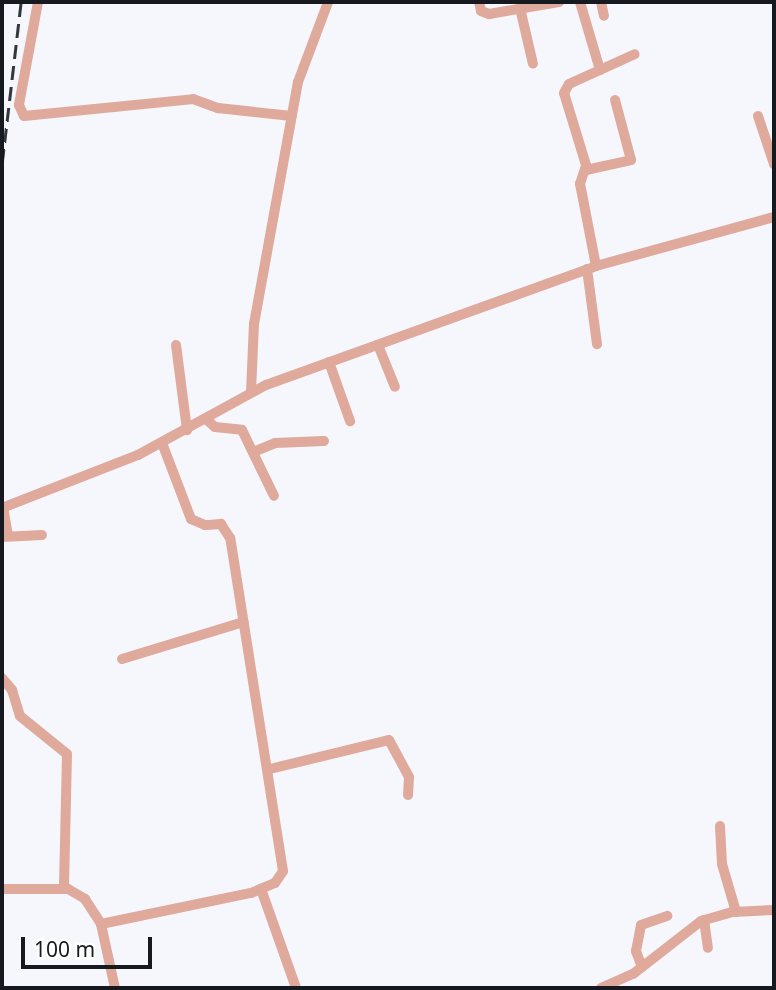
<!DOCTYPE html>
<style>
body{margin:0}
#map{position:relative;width:776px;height:990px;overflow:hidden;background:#f6f7fc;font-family:"Noto Sans",sans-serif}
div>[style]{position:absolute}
.minor>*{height:10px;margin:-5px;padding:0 5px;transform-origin:5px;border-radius:5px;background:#dfa99c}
.rail>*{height:2.5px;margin-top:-1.25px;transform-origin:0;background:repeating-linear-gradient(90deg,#34363d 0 14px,transparent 0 21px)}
span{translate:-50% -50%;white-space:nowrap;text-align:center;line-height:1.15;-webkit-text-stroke:7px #fff;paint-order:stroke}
.frame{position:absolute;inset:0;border:4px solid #171921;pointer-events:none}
.scale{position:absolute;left:21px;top:937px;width:131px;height:32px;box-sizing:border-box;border:4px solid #171921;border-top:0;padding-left:9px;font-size:21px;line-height:24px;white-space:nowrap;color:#171921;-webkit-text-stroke:5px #fff;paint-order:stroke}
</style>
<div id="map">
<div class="minor">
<div style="left:38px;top:2px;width:105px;rotate:100.5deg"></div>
<div style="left:19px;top:105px;width:12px;rotate:66deg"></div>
<div style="left:24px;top:116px;width:170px;rotate:-5.7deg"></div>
<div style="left:193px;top:99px;width:27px;rotate:20deg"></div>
<div style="left:218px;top:108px;width:74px;rotate:6.2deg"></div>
<div style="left:479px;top:2px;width:9px;rotate:77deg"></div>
<div style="left:481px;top:11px;width:9px;rotate:21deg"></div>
<div style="left:489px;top:14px;width:71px;rotate:-9.7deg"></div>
<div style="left:580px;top:2px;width:71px;rotate:73.6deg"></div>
<div style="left:601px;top:2px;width:14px;rotate:78deg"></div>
<div style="left:520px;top:8px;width:57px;rotate:76.9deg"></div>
<div style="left:758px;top:116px;width:51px;rotate:71.6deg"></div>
<div style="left:586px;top:170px;width:46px;rotate:-12.5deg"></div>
<div style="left:631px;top:160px;width:62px;rotate:-104.9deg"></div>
<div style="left:596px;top:266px;width:84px;rotate:-101deg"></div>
<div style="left:580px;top:184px;width:20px;rotate:-72deg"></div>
<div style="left:586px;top:165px;width:75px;rotate:-107deg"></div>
<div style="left:564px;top:93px;width:10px;rotate:-61deg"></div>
<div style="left:569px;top:84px;width:72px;rotate:-24.4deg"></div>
<div style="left:587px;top:269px;width:76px;rotate:82.4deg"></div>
<div style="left:176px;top:345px;width:86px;rotate:82.6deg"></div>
<div style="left:378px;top:345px;width:45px;rotate:68deg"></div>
<div style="left:329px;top:362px;width:63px;rotate:70.4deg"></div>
<div style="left:251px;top:392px;width:68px;rotate:-87.5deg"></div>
<div style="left:254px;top:324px;width:246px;rotate:-79.7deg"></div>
<div style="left:298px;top:82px;width:85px;rotate:-69.4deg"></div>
<div style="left:206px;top:419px;width:12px;rotate:42deg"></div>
<div style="left:215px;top:427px;width:27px;rotate:6deg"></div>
<div style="left:242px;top:430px;width:73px;rotate:64.1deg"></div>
<div style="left:253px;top:452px;width:24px;rotate:-22deg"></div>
<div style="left:275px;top:443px;width:49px;rotate:-2.3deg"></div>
<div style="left:3px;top:507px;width:29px;rotate:80deg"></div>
<div style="left:2px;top:508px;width:146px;rotate:-21.3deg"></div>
<div style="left:138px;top:455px;width:146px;rotate:-28.7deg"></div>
<div style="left:266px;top:385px;width:351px;rotate:-19.8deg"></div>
<div style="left:596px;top:266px;width:185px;rotate:-15.4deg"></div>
<div style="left:2px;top:537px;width:40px;rotate:-2.9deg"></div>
<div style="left:122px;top:659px;width:127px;rotate:-16.9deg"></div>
<div style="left:2px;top:678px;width:16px;rotate:50deg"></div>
<div style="left:12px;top:690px;width:27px;rotate:73deg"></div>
<div style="left:20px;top:716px;width:60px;rotate:39deg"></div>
<div style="left:67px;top:754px;width:135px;rotate:91.3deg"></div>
<div style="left:270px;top:769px;width:122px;rotate:-13.7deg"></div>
<div style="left:389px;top:740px;width:42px;rotate:61.6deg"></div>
<div style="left:409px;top:777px;width:18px;rotate:93deg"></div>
<div style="left:720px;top:826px;width:38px;rotate:87deg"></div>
<div style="left:722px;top:864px;width:50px;rotate:73.7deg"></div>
<div style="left:2px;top:889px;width:66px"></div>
<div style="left:68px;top:889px;width:20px;rotate:30deg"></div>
<div style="left:85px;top:899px;width:30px;rotate:57deg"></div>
<div style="left:101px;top:924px;width:153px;rotate:-11.7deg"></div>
<div style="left:251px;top:893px;width:26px;rotate:-23deg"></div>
<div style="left:275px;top:883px;width:14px;rotate:-56deg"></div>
<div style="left:283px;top:871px;width:337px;rotate:-99deg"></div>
<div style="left:230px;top:538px;width:17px;rotate:-123deg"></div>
<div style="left:221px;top:524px;width:16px;rotate:176deg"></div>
<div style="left:205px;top:525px;width:15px;rotate:-157deg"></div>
<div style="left:191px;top:519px;width:81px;rotate:-110.9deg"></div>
<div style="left:261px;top:889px;width:105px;rotate:70.5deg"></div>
<div style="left:704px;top:920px;width:28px;rotate:82deg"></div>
<div style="left:101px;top:924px;width:66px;rotate:77.7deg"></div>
<div style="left:642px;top:967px;width:17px;rotate:-111deg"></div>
<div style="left:636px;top:951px;width:26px;rotate:-79deg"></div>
<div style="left:641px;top:925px;width:28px;rotate:-19deg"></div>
<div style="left:601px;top:988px;width:35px;rotate:-24deg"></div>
<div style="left:633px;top:974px;width:86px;rotate:-37.9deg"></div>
<div style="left:701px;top:921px;width:33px;rotate:-16deg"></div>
<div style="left:733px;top:912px;width:41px;rotate:-2.8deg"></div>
</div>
<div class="rail">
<div style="left:2px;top:163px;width:162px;rotate:-83.3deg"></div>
</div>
<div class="frame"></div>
<div class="scale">100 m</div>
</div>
